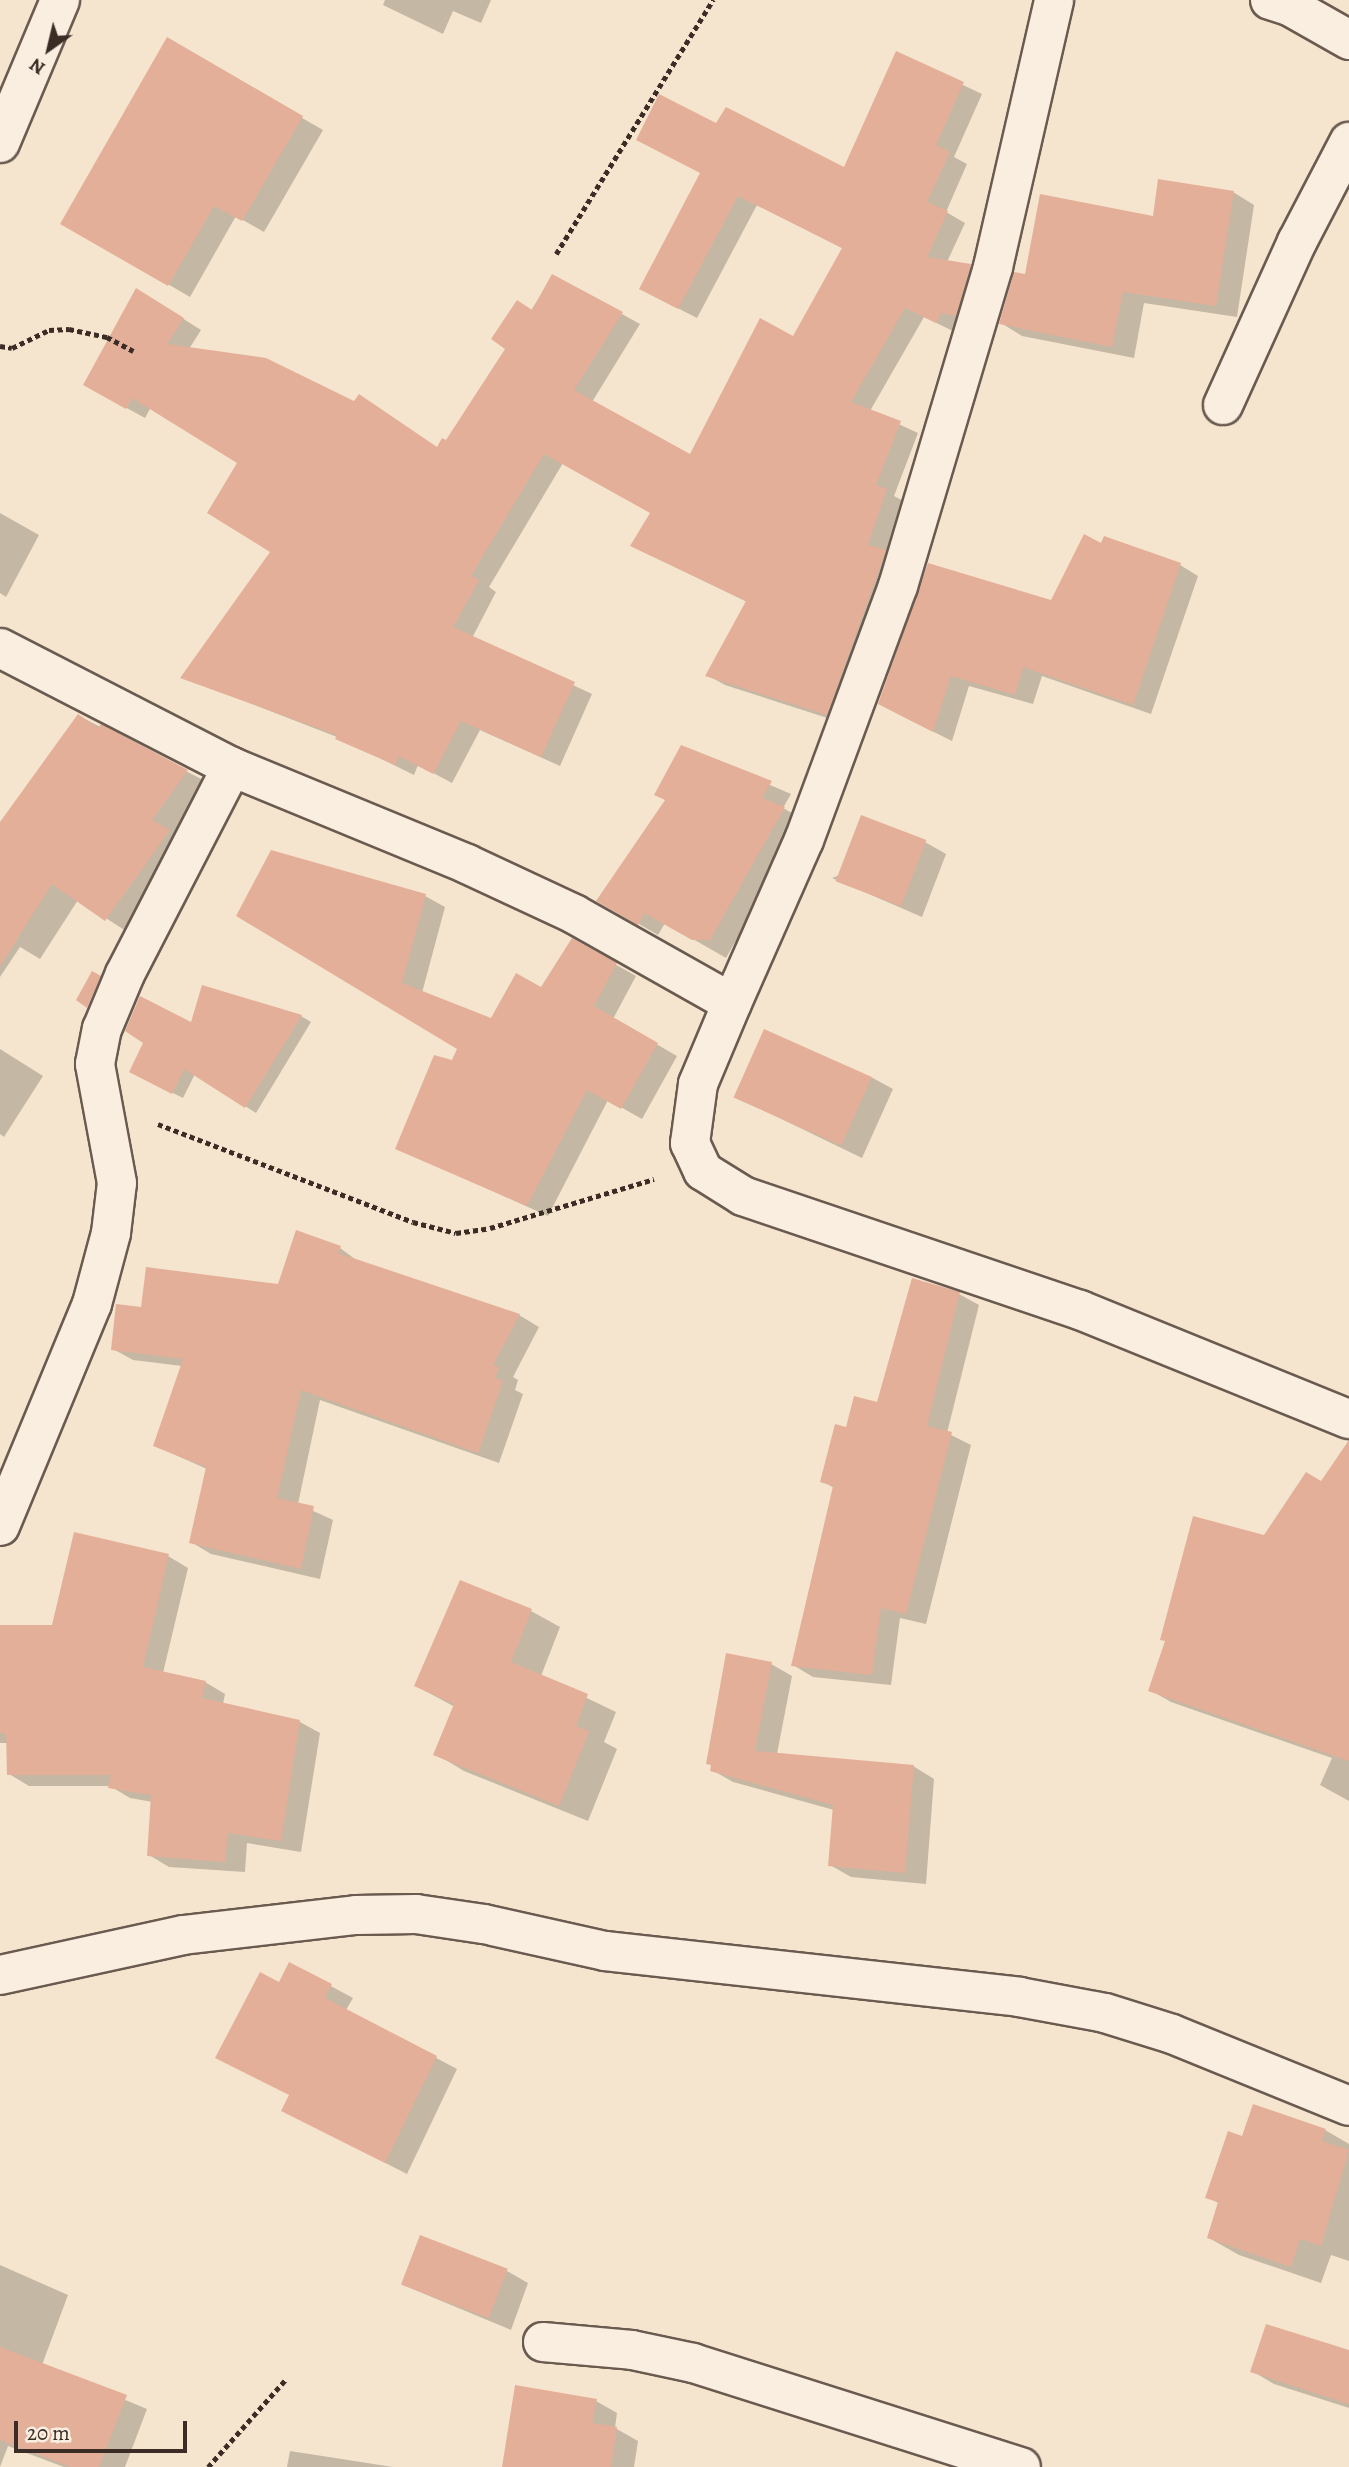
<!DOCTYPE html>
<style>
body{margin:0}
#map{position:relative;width:1349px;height:2467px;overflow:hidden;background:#f6e5ce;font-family:Alegreya,serif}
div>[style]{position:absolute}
.shadow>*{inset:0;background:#0003}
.building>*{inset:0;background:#e4af98;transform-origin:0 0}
.path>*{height:4.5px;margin-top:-2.25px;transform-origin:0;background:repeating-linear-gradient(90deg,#3b2c26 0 5px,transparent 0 8.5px)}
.roads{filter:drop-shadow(2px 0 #6a5a50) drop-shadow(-2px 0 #6a5a50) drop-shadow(0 2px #6a5a50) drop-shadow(0 -2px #6a5a50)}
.minor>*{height:38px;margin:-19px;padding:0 19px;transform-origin:19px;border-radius:19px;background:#f9eedf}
span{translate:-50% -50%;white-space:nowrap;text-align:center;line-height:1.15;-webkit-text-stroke:7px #f9eedf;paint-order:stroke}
.north{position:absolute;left:14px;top:14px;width:70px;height:70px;-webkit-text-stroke:5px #f9eedf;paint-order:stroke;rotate:214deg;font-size:19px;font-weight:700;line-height:28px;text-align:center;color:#3b2c26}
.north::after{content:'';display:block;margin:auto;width:24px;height:32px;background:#3b2c26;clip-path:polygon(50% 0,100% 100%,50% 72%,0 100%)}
.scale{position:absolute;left:14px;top:2421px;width:173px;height:32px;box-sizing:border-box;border:4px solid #3b2c26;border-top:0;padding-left:9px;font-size:21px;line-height:24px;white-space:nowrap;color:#3b2c26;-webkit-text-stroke:5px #f9eedf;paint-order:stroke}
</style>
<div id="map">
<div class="shadow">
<div style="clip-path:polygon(385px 0,491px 0,481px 23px,453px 11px,443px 34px,383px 5px)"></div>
<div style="clip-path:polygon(167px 40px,323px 130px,264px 232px,236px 216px,190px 297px,63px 223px)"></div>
<div style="clip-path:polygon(897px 54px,982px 94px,954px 157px,967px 164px,946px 212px,965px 223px,947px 262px,970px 266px,989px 277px,955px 332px,924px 317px,870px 411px,918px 433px,894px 496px,905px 502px,887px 553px,903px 563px,846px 724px,725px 685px,707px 675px,747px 602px,632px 546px,653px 513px,563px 463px,489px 587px,496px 592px,472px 638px,592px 694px,560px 766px,480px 730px,452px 783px,418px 765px,414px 775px,337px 737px,183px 677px,272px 551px,239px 463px,151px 407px,145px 418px,103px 395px,155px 301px,201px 330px,189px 349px,438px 448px,447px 442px,553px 276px,640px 324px,592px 402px,690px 456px,794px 338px,844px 249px,757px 205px,697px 318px,660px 299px,717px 126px,845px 169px)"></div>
<div style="clip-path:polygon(1233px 192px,1254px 205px,1237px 317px,1144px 303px,1134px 358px,1022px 336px,1001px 323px,1026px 276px,1155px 218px)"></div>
<div style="clip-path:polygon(0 513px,39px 535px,6px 597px,0 593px)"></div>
<div style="clip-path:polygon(1102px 545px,1180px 565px,1198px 576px,1151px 714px,1042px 676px,1033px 704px,969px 686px,952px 741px,898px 714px,1052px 602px)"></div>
<div style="clip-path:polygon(79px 716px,211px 784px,132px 935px,78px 900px,40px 959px,20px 947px,0 977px,0 825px)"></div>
<div style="clip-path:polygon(681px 747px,791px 794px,783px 808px,804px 820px,726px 958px,665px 923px,658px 935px,599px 901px,667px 800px)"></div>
<div style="clip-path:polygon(925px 842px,946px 854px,922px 917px,832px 878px)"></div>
<div style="clip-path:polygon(425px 896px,445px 907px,422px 993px,491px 1021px,542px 989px,572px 940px,636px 976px,613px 1019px,677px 1056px,642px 1119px,608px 1100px,548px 1216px,397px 1148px,459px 1049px,239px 916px)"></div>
<div style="clip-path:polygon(301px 1016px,311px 1022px,256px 1113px,195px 1074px,183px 1098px,141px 1077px,192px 1025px)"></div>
<div style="clip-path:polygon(0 1049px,43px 1076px,4px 1137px,0 1134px)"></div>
<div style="clip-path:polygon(871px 1077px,893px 1089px,862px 1158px,736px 1097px)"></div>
<div style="clip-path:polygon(340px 1248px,359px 1262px,519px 1315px,539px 1327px,513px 1377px,518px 1380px,515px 1390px,523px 1394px,499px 1463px,320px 1400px,298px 1504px,333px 1520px,320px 1579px,211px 1554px,191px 1542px,207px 1469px,155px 1446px,182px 1366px,133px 1360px,113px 1349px,142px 1309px,279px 1285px)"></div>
<div style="clip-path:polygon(959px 1294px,979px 1305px,947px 1433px,971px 1445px,926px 1624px,900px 1618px,891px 1685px,813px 1677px,793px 1665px,834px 1488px,822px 1481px,848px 1429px,878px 1404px)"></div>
<div style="clip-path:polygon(1322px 1483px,1349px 1486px,1349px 1801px,1320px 1785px,1332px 1758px,1171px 1702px,1150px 1690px,1265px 1537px)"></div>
<div style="clip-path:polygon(168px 1556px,188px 1568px,163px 1673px,205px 1682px,225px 1694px,223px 1704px,300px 1722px,320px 1733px,301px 1852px,247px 1843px,245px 1872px,169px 1867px,149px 1855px,153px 1802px,130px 1798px,110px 1786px,29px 1786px,9px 1774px,8px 1743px,0 1743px,0 1626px,54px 1627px)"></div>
<div style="clip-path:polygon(531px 1611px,560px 1627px,541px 1676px,616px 1712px,604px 1742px,617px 1749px,588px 1821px,464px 1771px,436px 1754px,455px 1707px,416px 1686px)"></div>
<div style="clip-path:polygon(771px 1664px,792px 1676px,777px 1754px,913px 1766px,934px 1779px,926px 1884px,851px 1877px,830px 1865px,834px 1810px,733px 1782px,712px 1770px)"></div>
<div style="clip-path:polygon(290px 1964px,353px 1998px,346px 2010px,457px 2069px,407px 2174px,305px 2122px,291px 2096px)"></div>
<div style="clip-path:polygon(1325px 2130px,1349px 2144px,1349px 2261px,1331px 2255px,1321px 2283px,1239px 2255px,1209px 2238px,1220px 2204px,1207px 2197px,1243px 2138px)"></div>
<div style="clip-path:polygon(0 2265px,68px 2295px,42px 2365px,147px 2409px,125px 2467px,64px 2467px,8px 2446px,0 2467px)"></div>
<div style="clip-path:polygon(507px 2271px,528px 2283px,511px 2330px,403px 2285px)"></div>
<div style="clip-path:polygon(1349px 2352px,1349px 2408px,1274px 2384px,1252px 2371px)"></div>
<div style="clip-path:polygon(596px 2401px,617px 2413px,615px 2428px,638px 2441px,634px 2467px,504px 2467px)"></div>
<div style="clip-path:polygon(290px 2451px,393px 2467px,287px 2467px)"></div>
</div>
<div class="building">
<div style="clip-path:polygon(167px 37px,303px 116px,242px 221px,214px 206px,168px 286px,60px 224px)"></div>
<div style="clip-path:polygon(896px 51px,964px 82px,936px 145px,950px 152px,927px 202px,948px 211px,927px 257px,971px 264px,956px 316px,941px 313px,936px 323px,905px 308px,851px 402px,901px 421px,876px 485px,887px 489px,868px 545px,886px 550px,827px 715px,705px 676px,746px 601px,630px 546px,650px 513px,544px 454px,471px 576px,479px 580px,453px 627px,575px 682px,541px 757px,461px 721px,433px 774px,399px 756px,395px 765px,335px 739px,337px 735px,180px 678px,270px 552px,207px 513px,237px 463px,132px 398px,126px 409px,83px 385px,136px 288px,184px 318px,167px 344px,266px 358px,354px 401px,359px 394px,437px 447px,442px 438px,446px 440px,505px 349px,491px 339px,517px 300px,532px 310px,552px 274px,623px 312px,574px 390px,690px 454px,760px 318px,793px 336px,842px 248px,738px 196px,678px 309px,639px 289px,700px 173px,636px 140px,659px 94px,716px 123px,726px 107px,844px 167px)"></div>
<div style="clip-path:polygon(1158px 179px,1234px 191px,1216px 306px,1123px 292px,1112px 347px,999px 324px,1014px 272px,1025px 274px,1040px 194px,1153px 216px)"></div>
<div style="clip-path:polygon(1084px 534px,1101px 543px,1104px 536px,1181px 563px,1133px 705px,1023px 667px,1015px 695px,951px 676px,933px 732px,878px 704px,928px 563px,1051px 600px)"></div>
<div style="clip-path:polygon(78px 714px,98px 728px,101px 724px,188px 770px,152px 820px,170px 830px,105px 921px,52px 884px,0 966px,0 822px)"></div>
<div style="clip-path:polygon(681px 745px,772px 781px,762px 798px,785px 807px,710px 940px,692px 940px,644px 913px,638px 925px,596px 901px,665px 800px,654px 795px)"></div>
<div style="left:861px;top:815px;width:70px;height:71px;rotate:21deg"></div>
<div style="clip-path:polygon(271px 850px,426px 894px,402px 983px,491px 1018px,516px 973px,541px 987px,572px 938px,617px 963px,594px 1006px,658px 1043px,621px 1109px,587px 1090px,527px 1206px,395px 1149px,434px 1055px,452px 1060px,457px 1049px,236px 916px)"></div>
<div style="clip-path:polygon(92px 971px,101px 976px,87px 1008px,76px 1000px)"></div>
<div style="clip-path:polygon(202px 985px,302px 1015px,245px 1108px,184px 1069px,172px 1094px,129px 1072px,143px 1043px,125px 1031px,140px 996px,191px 1022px)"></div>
<div style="left:764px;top:1029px;width:118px;height:75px;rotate:24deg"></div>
<div style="clip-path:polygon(296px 1230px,341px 1246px,338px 1253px,520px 1314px,493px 1365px,499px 1367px,495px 1378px,503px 1381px,478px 1453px,301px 1390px,277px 1498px,314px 1506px,301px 1569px,189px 1543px,206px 1467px,153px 1446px,183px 1359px,111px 1350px,116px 1304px,141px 1307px,146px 1267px,278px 1284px)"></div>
<div style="clip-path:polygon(912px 1278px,960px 1292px,927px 1426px,952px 1432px,906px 1614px,881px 1608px,872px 1675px,791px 1666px,833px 1486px,820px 1482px,835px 1424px,846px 1427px,854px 1396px,877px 1402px)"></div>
<div style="clip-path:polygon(1349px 1440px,1349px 1761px,1148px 1691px,1165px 1641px,1160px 1640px,1193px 1516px,1264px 1535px,1306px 1472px,1321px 1481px)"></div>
<div style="clip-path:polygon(74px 1532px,169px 1554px,143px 1667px,206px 1681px,202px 1698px,300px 1720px,281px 1841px,228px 1833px,225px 1862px,147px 1856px,151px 1795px,108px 1788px,111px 1775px,7px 1775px,6px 1733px,0 1733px,0 1625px,52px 1625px)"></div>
<div style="clip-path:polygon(460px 1580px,532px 1609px,511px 1662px,588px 1694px,576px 1726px,589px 1731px,559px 1806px,433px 1755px,454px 1704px,414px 1686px)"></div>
<div style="clip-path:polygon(726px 1653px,772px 1662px,755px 1751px,914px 1765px,905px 1873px,828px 1866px,833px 1805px,710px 1771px,711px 1765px,706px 1764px)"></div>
<div style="clip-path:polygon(289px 1962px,332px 1984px,325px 1998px,437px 2056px,385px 2163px,281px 2111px,289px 2095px,215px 2058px,260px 1972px,279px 1982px)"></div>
<div style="clip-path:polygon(1253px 2104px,1326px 2129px,1322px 2141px,1349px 2150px,1321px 2246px,1300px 2239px,1291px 2267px,1207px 2238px,1218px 2202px,1205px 2198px,1228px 2131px,1242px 2136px)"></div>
<div style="left:420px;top:2235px;width:94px;height:53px;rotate:21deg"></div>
<div style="clip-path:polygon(1266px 2324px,1349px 2350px,1349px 2404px,1250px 2372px)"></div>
<div style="clip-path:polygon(0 2347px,127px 2395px,99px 2467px,71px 2467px,0 2440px)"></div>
<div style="clip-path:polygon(515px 2385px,597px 2399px,592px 2423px,617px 2427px,611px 2467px,502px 2467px)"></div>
</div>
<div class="path">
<div style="left:556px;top:254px;width:299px;rotate:-58.3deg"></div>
<div style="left:0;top:346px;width:12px;rotate:9deg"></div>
<div style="left:12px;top:348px;width:41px;rotate:-25.9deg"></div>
<div style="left:49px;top:330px;width:20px;rotate:-3deg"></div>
<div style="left:69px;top:329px;width:39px;rotate:12deg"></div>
<div style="left:107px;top:337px;width:30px;rotate:28deg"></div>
<div style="left:158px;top:1124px;width:273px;rotate:21deg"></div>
<div style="left:413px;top:1222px;width:44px;rotate:14.3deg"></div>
<div style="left:456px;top:1233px;width:34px;rotate:-8deg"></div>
<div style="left:490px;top:1228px;width:171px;rotate:-16.6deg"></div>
<div style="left:208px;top:2467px;width:118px;rotate:-48.4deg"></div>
</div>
<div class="roads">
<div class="minor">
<div style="left:1270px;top:0;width:22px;rotate:18deg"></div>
<div style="left:1291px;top:7px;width:67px;rotate:29.6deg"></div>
<div style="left:0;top:143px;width:155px;rotate:-67.2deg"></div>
<div style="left:1223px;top:405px;width:179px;rotate:-65.6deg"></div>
<div style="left:1297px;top:242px;width:113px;rotate:-62.5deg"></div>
<div style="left:0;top:648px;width:261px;rotate:27.2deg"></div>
<div style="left:232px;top:767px;width:254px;rotate:22.4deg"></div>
<div style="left:467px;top:864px;width:118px;rotate:25deg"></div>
<div style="left:574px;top:914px;width:181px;rotate:29.4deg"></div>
<div style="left:732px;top:1003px;width:88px;rotate:112.8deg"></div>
<div style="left:698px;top:1084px;width:60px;rotate:97.7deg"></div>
<div style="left:690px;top:1143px;width:31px;rotate:65deg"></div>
<div style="left:703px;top:1171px;width:47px;rotate:32deg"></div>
<div style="left:743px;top:1196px;width:356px;rotate:18.7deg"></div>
<div style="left:1080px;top:1310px;width:290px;rotate:22.1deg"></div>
<div style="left:732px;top:1003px;width:178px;rotate:-66.2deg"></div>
<div style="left:804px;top:840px;width:271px;rotate:-69.7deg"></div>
<div style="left:898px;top:586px;width:333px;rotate:-73.4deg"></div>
<div style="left:993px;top:267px;width:274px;rotate:-77.1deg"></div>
<div style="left:0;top:1526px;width:240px;rotate:-67.5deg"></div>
<div style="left:92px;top:1304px;width:73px;rotate:-75deg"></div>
<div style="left:111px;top:1233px;width:50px;rotate:-83.2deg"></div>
<div style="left:117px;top:1183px;width:121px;rotate:-100.5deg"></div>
<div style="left:95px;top:1064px;width:36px;rotate:-79deg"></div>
<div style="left:102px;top:1029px;width:60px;rotate:-67.3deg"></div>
<div style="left:125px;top:974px;width:233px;rotate:-62.7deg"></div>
<div style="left:0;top:1975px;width:187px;rotate:-12.3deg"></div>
<div style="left:183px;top:1935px;width:174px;rotate:-6.6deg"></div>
<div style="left:356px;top:1915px;width:60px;rotate:-1deg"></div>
<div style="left:416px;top:1914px;width:69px;rotate:8.4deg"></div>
<div style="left:484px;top:1924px;width:124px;rotate:12.6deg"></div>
<div style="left:605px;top:1951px;width:417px;rotate:6.3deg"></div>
<div style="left:1019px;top:1997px;width:87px;rotate:10.5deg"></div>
<div style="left:1105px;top:2013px;width:70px;rotate:17.4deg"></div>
<div style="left:1172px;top:2034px;width:191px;rotate:22.1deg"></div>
<div style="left:543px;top:2342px;width:89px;rotate:5.1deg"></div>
<div style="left:632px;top:2350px;width:62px;rotate:12deg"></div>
<div style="left:693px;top:2363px;width:344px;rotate:17.6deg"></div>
</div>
</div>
<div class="north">N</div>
<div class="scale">20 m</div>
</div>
